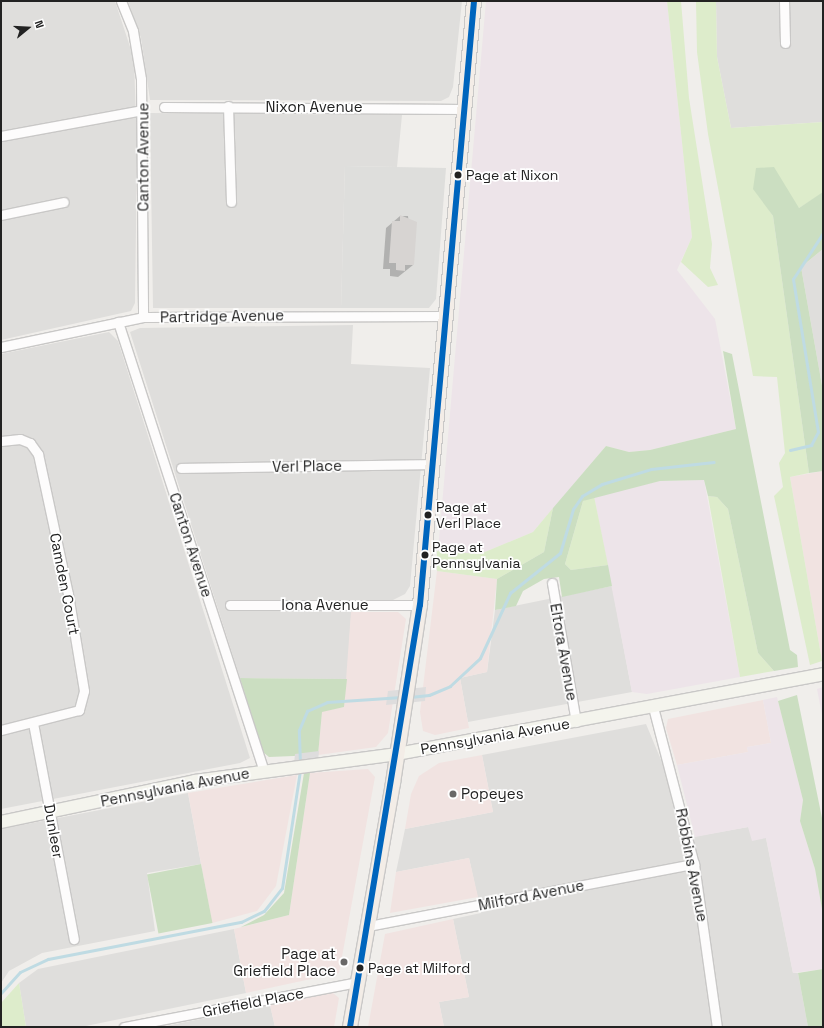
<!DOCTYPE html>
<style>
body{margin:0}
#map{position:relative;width:824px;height:1028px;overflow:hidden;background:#f0eeeb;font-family:"Space Grotesk",sans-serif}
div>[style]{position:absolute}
.residential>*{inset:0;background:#dfdedc}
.commercial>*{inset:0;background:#f1e3e1}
.industrial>*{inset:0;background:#ede4e9}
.religious>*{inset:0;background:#dededc}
.grass>*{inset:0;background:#ddeccb}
.forest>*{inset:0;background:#cbdec1;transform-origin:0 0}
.pier>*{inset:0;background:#dedddd}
.shadow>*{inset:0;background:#0003}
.stream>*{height:3px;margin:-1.5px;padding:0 1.5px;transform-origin:1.5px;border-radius:1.5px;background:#bfdbe3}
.building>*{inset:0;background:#d7d4d2}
.roads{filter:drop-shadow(1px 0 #c9c8c7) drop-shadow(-1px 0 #c9c8c7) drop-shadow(0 1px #c9c8c7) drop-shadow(0 -1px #c9c8c7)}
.street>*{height:9px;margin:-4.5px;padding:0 4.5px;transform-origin:4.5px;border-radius:4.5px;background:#fdfcfc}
.secondary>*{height:12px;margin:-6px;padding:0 6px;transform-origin:6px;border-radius:6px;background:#f4f4ed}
.primary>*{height:14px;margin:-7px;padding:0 7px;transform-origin:7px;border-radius:7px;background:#f3ede7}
.bus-1>*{height:6px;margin:-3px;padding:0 3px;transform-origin:3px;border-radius:3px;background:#0065bd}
.dots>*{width:11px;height:11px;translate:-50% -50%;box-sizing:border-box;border:2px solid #fff;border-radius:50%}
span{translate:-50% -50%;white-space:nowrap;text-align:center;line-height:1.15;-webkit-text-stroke:3.5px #fff;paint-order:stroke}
.bus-label{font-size:14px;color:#222}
.left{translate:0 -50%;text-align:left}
.street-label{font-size:15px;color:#222}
.poi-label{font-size:15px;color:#222}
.right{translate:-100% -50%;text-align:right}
.frame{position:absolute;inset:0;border:2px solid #222;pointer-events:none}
.north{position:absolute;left:8px;top:8px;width:40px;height:40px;-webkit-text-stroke:3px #fff;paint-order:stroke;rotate:72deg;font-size:11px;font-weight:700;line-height:16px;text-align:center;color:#222}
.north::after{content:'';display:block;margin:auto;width:14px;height:18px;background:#222;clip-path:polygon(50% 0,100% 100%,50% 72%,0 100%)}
</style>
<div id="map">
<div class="residential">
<div style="clip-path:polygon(1px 1px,115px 1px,134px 59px,137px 152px,135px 303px,131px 311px,1px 340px)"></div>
<div style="clip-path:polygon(128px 1px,462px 1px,453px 87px,449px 97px,441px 101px,150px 100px,141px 38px)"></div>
<div style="clip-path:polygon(716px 1px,823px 1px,823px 122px,731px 128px,717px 57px)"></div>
<div style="clip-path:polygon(150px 113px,402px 115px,397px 167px,345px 166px,341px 308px,153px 308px)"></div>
<div style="clip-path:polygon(823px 249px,823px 391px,801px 267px)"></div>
<div style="clip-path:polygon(353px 325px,351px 364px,430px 368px,410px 586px,405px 594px,389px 602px,352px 601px,347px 679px,240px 678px,130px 332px,140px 328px)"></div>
<div style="clip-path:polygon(109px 332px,118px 341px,250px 758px,240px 763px,1px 809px,1px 354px)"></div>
<div style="clip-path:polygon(612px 586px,632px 692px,468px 722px,460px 678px,487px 672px,495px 610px)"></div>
<div style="clip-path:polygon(646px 724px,664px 767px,681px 839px,748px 827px,766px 838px,793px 973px,798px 973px,808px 1027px,444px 1027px,439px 1002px,469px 997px,453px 919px,481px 913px,469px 858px,396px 872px,405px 829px,493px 812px,482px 755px)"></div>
<div style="clip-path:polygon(188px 793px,201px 864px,147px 873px,155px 931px,42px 953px,9px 971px,1px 983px,1px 829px)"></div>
<div style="clip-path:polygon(234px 929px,246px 993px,81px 1027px,26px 1027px,19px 983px,38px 969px)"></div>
<div style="clip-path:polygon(270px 1005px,275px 1027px,161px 1027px)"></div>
</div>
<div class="commercial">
<div style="clip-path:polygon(823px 471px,823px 661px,822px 661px,790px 477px)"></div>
<div style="clip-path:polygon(437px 571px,497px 579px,487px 672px,460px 678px,469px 728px,435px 735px,423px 731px,420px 712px)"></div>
<div style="clip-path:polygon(351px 612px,398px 612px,406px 619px,388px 733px,376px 747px,318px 755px,322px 711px,344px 707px)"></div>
<div style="clip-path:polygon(763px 700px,771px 743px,747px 747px,748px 752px,677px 765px,666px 728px,668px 719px)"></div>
<div style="clip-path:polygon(482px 755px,493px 812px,405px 829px,411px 794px,419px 776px,439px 763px)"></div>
<div style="clip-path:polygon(368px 769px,375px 777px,339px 973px,246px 993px,234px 929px,289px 915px,310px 773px)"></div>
<div style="clip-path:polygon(297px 775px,276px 886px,257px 911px,212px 923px,188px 793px)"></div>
<div style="clip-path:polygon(469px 858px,478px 897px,390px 913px,396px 872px)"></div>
<div style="clip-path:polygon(453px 919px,469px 997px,439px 1002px,444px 1027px,368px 1027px,385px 934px)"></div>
<div style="clip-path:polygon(333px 993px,339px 998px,334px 1027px,275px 1027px,270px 1005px)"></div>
</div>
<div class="industrial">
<div style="clip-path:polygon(486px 1px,667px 1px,692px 237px,677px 270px,715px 319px,736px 429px,650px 450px,629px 452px,606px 446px,533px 532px,480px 554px,438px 551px)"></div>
<div style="clip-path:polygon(704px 480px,740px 677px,647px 694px,632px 692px,594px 496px,660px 481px)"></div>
<div style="clip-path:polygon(823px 687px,823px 720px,817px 689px)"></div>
<div style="clip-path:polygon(777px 697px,803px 800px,800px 821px,815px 869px,823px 915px,823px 969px,793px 973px,766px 838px,752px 841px,748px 827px,695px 837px,677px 765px,748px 752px,747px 747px,771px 743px,763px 700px)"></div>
</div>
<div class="religious">
<div style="clip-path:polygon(345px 166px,446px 168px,436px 299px,429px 308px,341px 308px)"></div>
</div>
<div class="grass">
<div style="clip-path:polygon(667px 1px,681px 1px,689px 98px,712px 244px,710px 268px,718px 285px,708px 287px,681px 262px,692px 237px)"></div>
<div style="clip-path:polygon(696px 1px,716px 1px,717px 57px,731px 128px,823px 122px,823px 193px,799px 208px,754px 189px,773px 216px,809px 473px,790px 477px,822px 661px,810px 665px,774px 496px,783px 487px,779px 463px,785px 453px,777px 377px,753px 376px,708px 134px,697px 52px)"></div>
<div style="clip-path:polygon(594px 496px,608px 565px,571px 570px,565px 564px,583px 501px)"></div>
<div style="clip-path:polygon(708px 496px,717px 497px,728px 509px,758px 653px,774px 671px,740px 677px)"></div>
<div style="clip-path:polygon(553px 508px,544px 552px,497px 579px,437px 571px,437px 551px,480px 554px,533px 532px)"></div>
<div style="clip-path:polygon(19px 983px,26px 1027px,1px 1027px,1px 1003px)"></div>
</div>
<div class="forest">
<div style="clip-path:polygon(774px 167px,799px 208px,823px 192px,823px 249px,801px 267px,823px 391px,823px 471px,809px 473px,773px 216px,753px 189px,756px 168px)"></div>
<div style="clip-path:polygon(723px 351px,732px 354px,790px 650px,797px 655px,798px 667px,774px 671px,758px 653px,728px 509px,717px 497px,708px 496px,704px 480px,660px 481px,583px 501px,565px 564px,571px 570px,608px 565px,612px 586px,562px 597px,559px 577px,544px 579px,523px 591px,516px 606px,495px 610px,497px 579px,544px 552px,553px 508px,606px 446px,629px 452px,650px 450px,736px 429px)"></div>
<div style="clip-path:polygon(240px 678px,347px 679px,344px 707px,322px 712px,318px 755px,269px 757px,263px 752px)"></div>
<div style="clip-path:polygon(797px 695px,823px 823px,823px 915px,815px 869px,800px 821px,803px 800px,778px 701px)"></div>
<div style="clip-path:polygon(304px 773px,310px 773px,289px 915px,241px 927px,264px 915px,284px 893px)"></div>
<div style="left:201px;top:864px;width:60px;height:55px;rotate:79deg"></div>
<div style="clip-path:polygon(823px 969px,823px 1027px,808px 1027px,798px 973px)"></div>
</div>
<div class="pier">
<div style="clip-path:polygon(426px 687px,425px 701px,386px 705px,388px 691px)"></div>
<div style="clip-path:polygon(319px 751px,317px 772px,293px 774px,295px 754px)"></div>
</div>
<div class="shadow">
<div style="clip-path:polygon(400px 216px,408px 216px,413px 265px,398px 277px,390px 276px,390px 269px,383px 269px,386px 228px)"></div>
</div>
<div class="stream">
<div style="left:790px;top:450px;width:22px;rotate:-13deg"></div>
<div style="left:811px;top:445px;width:15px;rotate:-62deg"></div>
<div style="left:818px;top:432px;width:155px;rotate:-99.3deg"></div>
<div style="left:793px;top:279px;width:55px;rotate:-56.9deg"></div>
<div style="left:410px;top:697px;width:19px;rotate:-6deg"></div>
<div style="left:429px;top:695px;width:23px;rotate:-23deg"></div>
<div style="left:450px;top:686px;width:41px;rotate:-43deg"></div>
<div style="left:480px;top:658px;width:72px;rotate:-65.2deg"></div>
<div style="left:510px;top:593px;width:64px;rotate:-38.7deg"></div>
<div style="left:560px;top:553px;width:46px;rotate:-73.5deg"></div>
<div style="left:573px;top:509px;width:16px;rotate:-55deg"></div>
<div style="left:582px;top:496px;width:23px;rotate:-31deg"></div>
<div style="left:602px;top:484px;width:51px;rotate:-17deg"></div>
<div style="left:651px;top:469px;width:63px;rotate:-6.3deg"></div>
<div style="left:300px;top:764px;width:34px;rotate:-92deg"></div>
<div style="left:299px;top:730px;width:21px;rotate:-67deg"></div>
<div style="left:307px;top:711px;width:22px;rotate:-24deg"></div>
<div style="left:327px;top:702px;width:75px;rotate:-3.8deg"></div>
<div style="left:1px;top:993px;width:28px;rotate:-48deg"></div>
<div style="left:20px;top:972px;width:31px;rotate:-25deg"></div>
<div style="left:48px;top:959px;width:197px;rotate:-10.9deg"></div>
<div style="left:241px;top:922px;width:25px;rotate:-26deg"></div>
<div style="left:264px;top:911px;width:29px;rotate:-52deg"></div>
<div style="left:282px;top:888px;width:119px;rotate:-81.3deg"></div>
</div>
<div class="building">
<div style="clip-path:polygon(400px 215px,417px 222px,414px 265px,405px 265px,405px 271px,396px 270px,396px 263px,389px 263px,392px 221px,400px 221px)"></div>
</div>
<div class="roads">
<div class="street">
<div style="left:121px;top:1px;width:32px;rotate:68deg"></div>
<div style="left:133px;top:31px;width:49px;rotate:80.5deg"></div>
<div style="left:141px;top:79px;width:238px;rotate:89.5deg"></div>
<div style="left:784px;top:1px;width:42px;rotate:88.6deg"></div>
<div style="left:228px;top:106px;width:96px;rotate:88.2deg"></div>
<div style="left:164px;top:107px;width:300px;rotate:0.4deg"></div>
<div style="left:1px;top:136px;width:144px;rotate:-10.4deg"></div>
<div style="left:1px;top:215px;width:64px;rotate:-11.7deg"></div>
<div style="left:118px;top:322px;width:470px;rotate:72deg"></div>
<div style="left:1px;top:347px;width:145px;rotate:-11.9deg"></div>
<div style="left:143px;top:317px;width:303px;rotate:-0.2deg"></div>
<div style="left:1px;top:441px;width:19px;rotate:-6deg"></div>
<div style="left:20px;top:439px;width:11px;rotate:22deg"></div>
<div style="left:30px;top:443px;width:14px;rotate:54deg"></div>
<div style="left:38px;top:454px;width:143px;rotate:77.9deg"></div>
<div style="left:68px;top:594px;width:98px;rotate:80.6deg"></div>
<div style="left:84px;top:691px;width:20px;rotate:105deg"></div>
<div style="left:79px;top:710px;width:81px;rotate:165.6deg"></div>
<div style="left:181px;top:468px;width:251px;rotate:-0.9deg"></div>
<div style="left:552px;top:583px;width:141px;rotate:80.2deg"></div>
<div style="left:230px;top:605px;width:190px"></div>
<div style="left:653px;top:707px;width:162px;rotate:75.4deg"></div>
<div style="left:694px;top:864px;width:165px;rotate:82deg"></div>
<div style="left:33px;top:723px;width:220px;rotate:79.3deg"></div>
<div style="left:368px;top:926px;width:332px;rotate:-10.8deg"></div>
<div style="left:124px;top:1027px;width:238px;rotate:-10.9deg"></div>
</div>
<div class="secondary">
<div style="left:1px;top:822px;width:198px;rotate:-11.9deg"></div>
<div style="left:195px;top:781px;width:204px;rotate:-7.6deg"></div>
<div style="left:397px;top:754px;width:433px;rotate:-10.6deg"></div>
</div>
<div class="primary">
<div style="left:350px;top:1027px;width:248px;rotate:-80deg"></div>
<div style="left:393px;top:783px;width:180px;rotate:-81.4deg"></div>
<div style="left:420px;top:605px;width:606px;rotate:-84.89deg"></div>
</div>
</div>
<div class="bus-1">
<div style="left:350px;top:1027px;width:428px;rotate:-80.6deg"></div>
<div style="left:420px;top:605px;width:606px;rotate:-84.89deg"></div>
</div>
<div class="dots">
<div style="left:458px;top:175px;background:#222"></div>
<div style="left:428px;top:515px;background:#222"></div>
<div style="left:425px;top:555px;background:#222"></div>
<div style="left:453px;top:794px;background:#6a6968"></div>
<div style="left:344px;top:962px;background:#6a6968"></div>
<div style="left:360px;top:968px;background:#222"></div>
</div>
<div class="bus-label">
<span class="left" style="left:466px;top:175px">Page at Nixon</span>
<span class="left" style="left:436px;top:515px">Page at<br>Verl Place</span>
<span class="left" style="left:432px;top:555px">Page at<br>Pennsylvania</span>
<span class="left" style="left:368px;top:968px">Page at Milford</span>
</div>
<div class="street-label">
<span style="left:314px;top:107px">Nixon Avenue</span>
<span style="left:143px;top:157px;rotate:-90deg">Canton Avenue</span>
<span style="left:222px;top:316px;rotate:-1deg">Partridge Avenue</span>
<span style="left:307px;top:466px;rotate:-1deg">Verl Place</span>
<span style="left:191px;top:545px;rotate:72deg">Canton Avenue</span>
<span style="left:65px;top:584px;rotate:79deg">Camden Court</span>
<span style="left:325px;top:605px">Iona Avenue</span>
<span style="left:564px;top:652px;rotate:80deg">Eltora Avenue</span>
<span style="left:495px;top:736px;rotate:-10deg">Pennsylvania Avenue</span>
<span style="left:175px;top:787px;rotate:-11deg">Pennsylvania Avenue</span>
<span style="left:54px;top:831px;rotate:80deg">Dunleer</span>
<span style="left:692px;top:865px;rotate:79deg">Robbins Avenue</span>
<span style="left:531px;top:895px;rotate:-11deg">Milford Avenue</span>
<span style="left:253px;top:1002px;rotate:-11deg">Griefield Place</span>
</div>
<div class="poi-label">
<span class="left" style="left:461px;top:794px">Popeyes</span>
<span class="right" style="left:336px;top:962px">Page at<br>Griefield Place</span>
</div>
<div class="frame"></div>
<div class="north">N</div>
</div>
